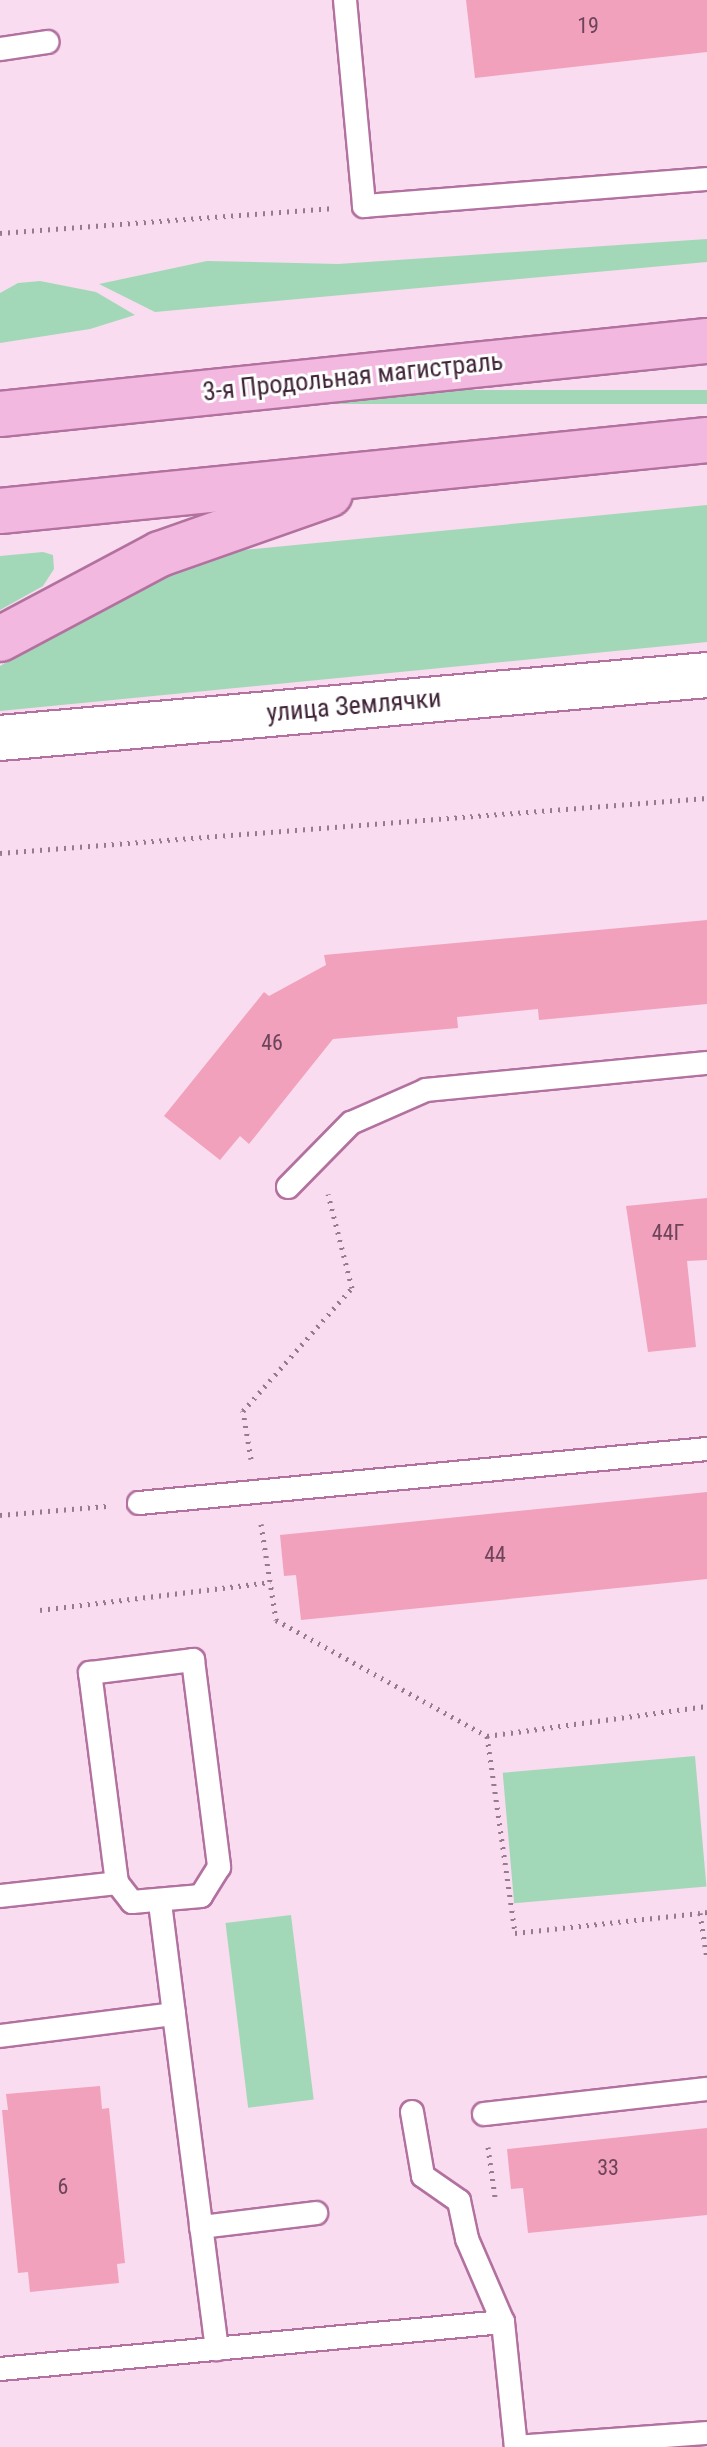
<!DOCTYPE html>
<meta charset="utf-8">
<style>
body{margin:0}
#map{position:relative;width:707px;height:2447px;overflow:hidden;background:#f9dcef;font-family:"Roboto Condensed",sans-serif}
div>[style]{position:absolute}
.green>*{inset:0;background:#a2d8b8;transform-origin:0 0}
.building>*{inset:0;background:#f1a1bb}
.path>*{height:5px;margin-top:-2.5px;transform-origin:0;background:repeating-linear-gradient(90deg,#967a8d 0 2px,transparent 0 8px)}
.roads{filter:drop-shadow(2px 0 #b2719f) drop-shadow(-2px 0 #b2719f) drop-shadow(0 2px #b2719f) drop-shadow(0 -2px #b2719f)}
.service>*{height:22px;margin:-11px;padding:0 11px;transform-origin:11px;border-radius:11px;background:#fff}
.secondary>*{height:44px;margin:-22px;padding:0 22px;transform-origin:22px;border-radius:22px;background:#fff}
.trunk>*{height:44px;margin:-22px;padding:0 22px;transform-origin:22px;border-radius:22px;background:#f2b8e0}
span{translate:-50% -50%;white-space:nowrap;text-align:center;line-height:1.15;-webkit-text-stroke:6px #fff;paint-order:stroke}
.number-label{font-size:22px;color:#6d445a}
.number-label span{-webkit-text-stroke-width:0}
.street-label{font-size:26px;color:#412539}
</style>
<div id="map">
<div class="green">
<div style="clip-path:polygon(707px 239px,707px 262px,155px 312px,99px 284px,207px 261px,338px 264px)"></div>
<div style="clip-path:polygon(40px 281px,96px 292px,135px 315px,90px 329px,0 343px,0 293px,18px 283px)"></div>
<div style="left:707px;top:390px;width:14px;height:710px;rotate:90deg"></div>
<div style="clip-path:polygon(707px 505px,707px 642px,0 711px,0 666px,172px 568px,223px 552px)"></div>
<div style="clip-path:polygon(43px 552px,53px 555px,54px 569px,43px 586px,0 610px,0 556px)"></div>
<div style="left:695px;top:1756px;width:131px;height:193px;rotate:85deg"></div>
<div style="left:291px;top:1915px;width:186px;height:66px;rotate:83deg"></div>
</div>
<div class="building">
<div style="clip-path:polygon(466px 0,707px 0,707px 52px,475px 78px)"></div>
<div style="clip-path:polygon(707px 920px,707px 1004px,539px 1020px,538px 1009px,457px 1017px,458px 1028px,333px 1039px,249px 1144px,240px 1136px,220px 1160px,164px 1116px,264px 992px,269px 996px,326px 965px,324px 955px)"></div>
<div style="clip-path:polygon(707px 1198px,707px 1260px,687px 1261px,696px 1347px,648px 1352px,626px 1206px)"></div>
<div style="clip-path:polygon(707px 1492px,707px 1579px,301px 1620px,296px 1575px,284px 1576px,280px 1535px)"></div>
<div style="clip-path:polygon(100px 2086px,102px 2109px,109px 2108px,125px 2263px,117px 2264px,119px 2283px,30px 2292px,28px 2272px,18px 2273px,2px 2110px,8px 2110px,6px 2094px)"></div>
<div style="clip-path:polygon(707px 2128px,707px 2215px,528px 2233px,523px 2188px,511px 2189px,507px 2149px)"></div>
</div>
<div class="path">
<div style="left:0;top:233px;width:335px;rotate:-4.3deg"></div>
<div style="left:0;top:853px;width:709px;rotate:-4.45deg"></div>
<div style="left:251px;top:1459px;width:49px;rotate:-99.5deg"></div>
<div style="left:243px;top:1411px;width:164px;rotate:-48.5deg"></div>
<div style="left:352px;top:1288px;width:97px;rotate:-104.3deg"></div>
<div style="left:0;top:1515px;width:107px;rotate:-4.8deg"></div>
<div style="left:261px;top:1524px;width:97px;rotate:81.1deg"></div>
<div style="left:276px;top:1620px;width:241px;rotate:28.8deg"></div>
<div style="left:487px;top:1736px;width:199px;rotate:81.9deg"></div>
<div style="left:515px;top:1933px;width:186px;rotate:-6.2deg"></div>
<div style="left:40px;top:1610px;width:232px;rotate:-6.9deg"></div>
<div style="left:487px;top:1736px;width:222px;rotate:-7.8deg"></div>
<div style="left:707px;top:1912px;width:7px;rotate:172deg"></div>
<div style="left:700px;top:1913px;width:47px;rotate:81.3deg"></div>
<div style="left:488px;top:2147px;width:50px;rotate:82deg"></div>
</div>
<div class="roads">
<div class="service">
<div style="left:345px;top:0;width:207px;rotate:84.7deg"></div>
<div style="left:364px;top:206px;width:344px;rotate:-4.5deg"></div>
<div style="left:0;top:49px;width:48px;rotate:-8.5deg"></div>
<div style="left:288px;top:1187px;width:90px;rotate:-45.5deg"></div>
<div style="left:351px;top:1123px;width:82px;rotate:-23.7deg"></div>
<div style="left:426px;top:1090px;width:282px;rotate:-5.5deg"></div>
<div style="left:139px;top:1503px;width:571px;rotate:-5.43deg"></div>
<div style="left:193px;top:1660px;width:209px;rotate:82.8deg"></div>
<div style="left:219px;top:1867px;width:34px;rotate:122deg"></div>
<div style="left:201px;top:1896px;width:69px;rotate:175deg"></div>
<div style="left:132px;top:1902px;width:24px;rotate:-128deg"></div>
<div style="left:117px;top:1883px;width:212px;rotate:-97.3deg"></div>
<div style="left:90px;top:1673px;width:104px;rotate:-7.2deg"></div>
<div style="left:0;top:1896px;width:118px;rotate:-6.3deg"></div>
<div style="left:160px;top:1903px;width:112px;rotate:82.8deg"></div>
<div style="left:0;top:2036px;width:175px;rotate:-7.2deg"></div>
<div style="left:174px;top:2014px;width:338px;rotate:82.7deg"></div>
<div style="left:412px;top:2112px;width:65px;rotate:80.2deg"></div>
<div style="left:423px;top:2176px;width:44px;rotate:34.8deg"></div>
<div style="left:459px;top:2201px;width:39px;rotate:78deg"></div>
<div style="left:467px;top:2239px;width:90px;rotate:66.6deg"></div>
<div style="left:484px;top:2114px;width:224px;rotate:-6.4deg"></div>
<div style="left:201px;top:2227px;width:116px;rotate:-6.9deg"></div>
<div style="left:0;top:2369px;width:505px;rotate:-5.34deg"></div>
<div style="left:503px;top:2322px;width:126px;rotate:84.1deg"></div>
<div style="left:516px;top:2447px;width:192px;rotate:-4.2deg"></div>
</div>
<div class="secondary">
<div style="left:0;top:738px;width:710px;rotate:-5.09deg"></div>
</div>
<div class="trunk">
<div style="left:0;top:414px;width:711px;rotate:-5.9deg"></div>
<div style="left:0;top:511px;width:711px;rotate:-5.73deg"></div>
<div style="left:0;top:639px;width:181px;rotate:-28deg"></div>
<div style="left:160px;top:554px;width:180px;rotate:-19.4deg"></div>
</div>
</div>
<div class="number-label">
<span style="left:588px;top:26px">19</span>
<span style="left:272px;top:1043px">46</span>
<span style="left:668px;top:1233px">44Г</span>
<span style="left:495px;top:1555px">44</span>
<span style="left:608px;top:2168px">33</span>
<span style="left:63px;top:2187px">6</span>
</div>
<div class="street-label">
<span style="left:353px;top:377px;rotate:-6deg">3-я Продольная магистраль</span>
<span style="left:354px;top:706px;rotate:-5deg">улица Землячки</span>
</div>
</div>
